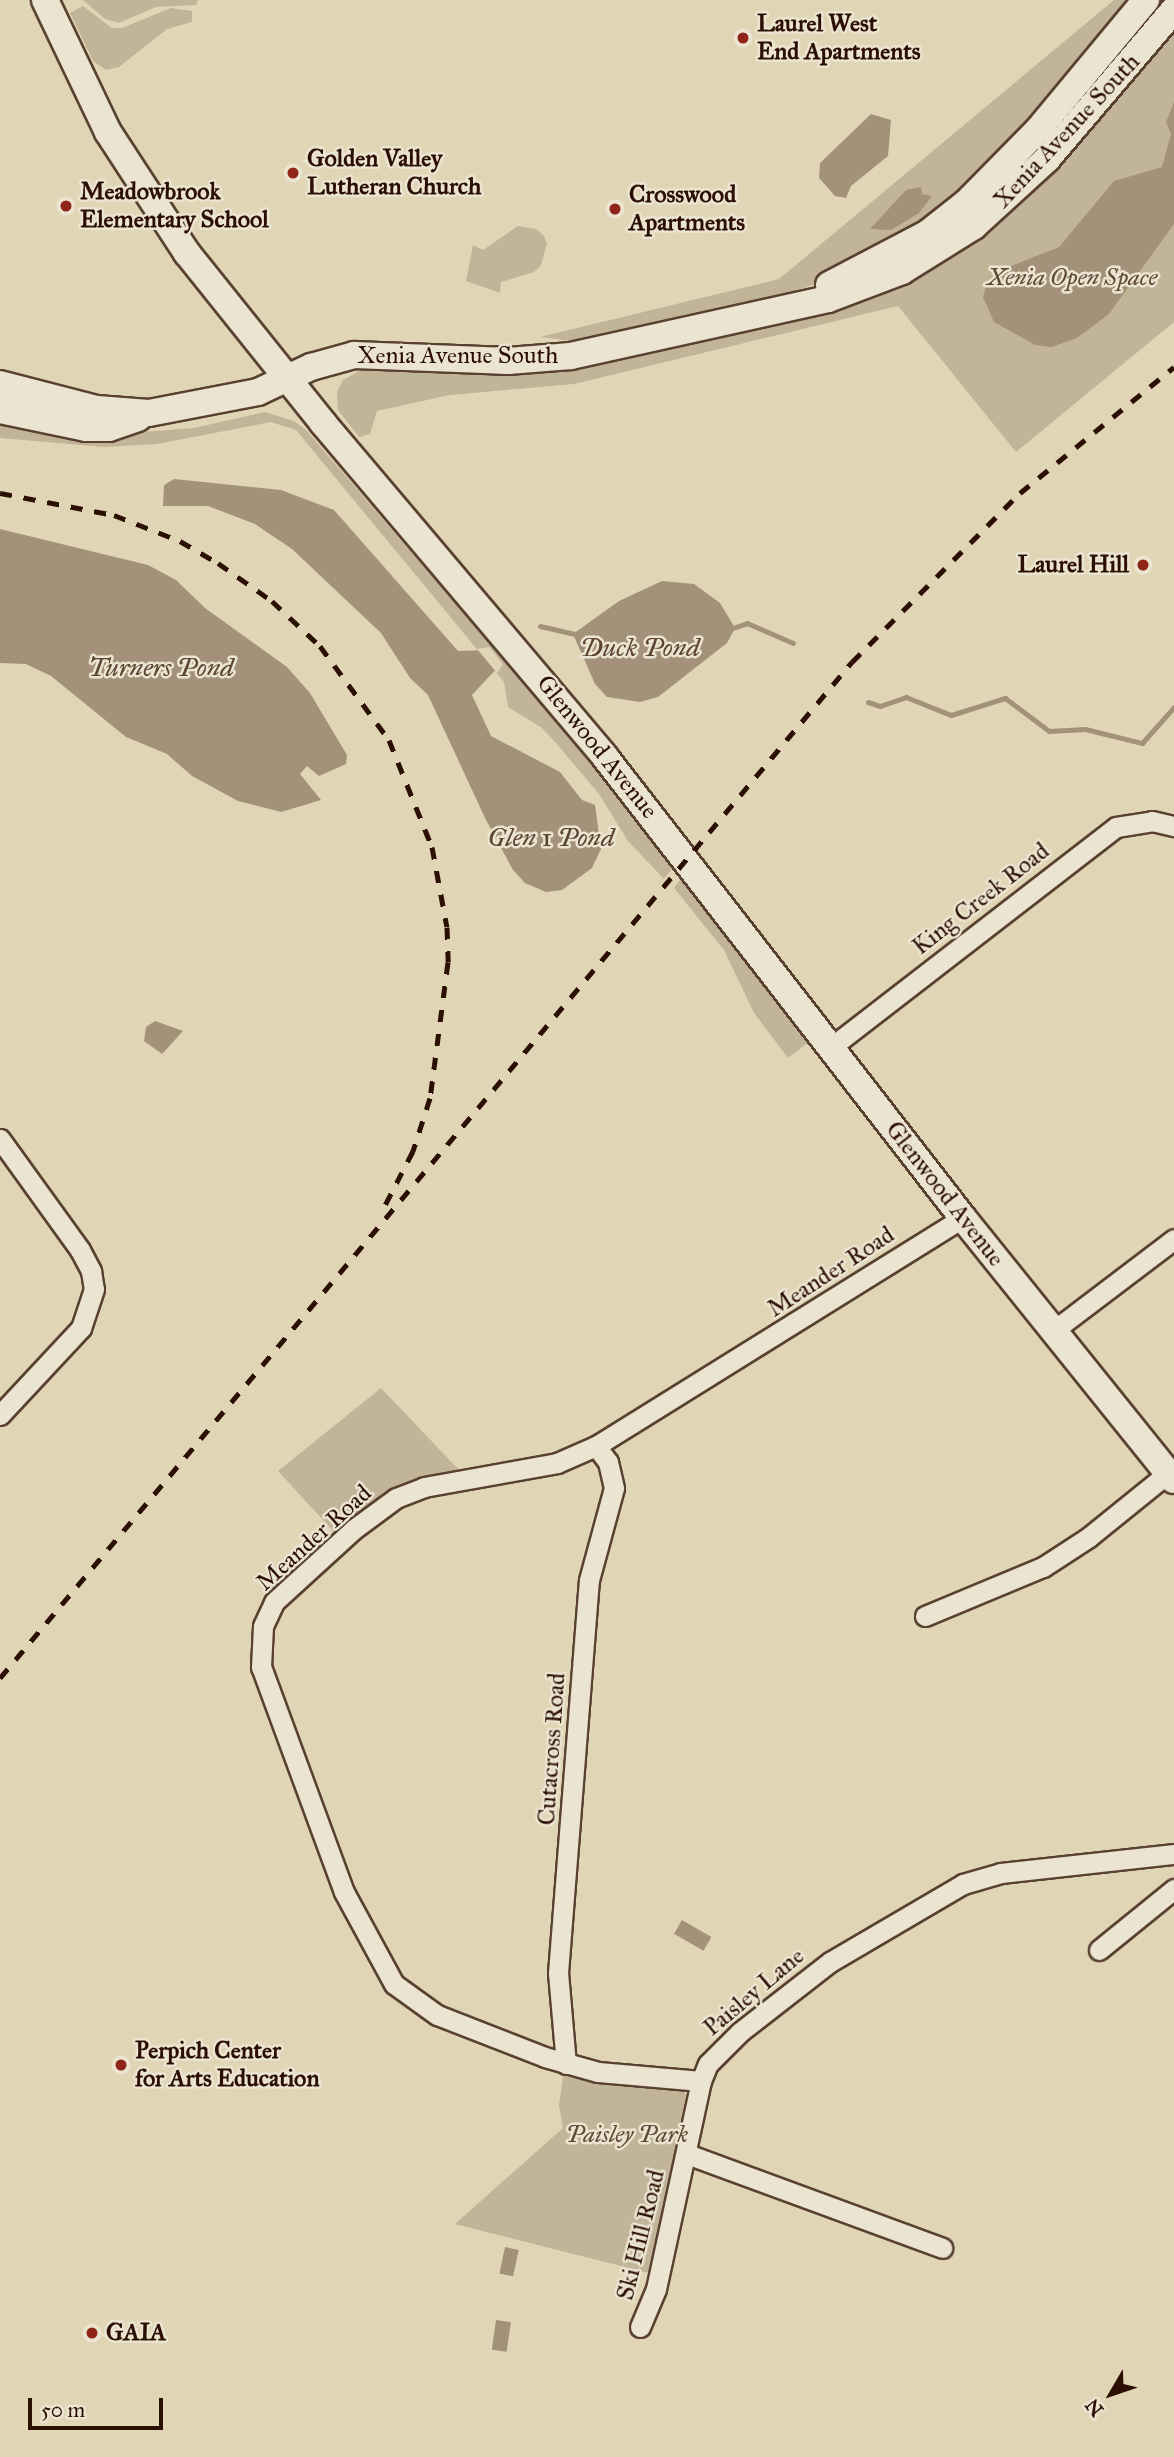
<!DOCTYPE html>
<style>
body{margin:0}
#map{position:relative;width:1174px;height:2457px;overflow:hidden;background:#e0d6b6;font-family:"IM FELL Great Primer",serif}
div>[style]{position:absolute}
.green>*{inset:0;background:#c1b498}
.water>*{inset:0;background:#a39279;transform-origin:0 0}
.pier>*{inset:0;background:#e0d6b6}
.stream>*{height:5px;margin:-2.5px;padding:0 2.5px;transform-origin:2.5px;border-radius:2.5px;background:#a39279}
.roads{filter:drop-shadow(2px 0 #594130) drop-shadow(-2px 0 #594130) drop-shadow(0 2px #594130) drop-shadow(0 -2px #594130)}
.street>*{height:19px;margin:-9.5px;padding:0 9.5px;transform-origin:9.5px;border-radius:9.5px;background:#ebe4d0}
.secondary>*{height:26px;margin:-13px;padding:0 13px;transform-origin:13px;border-radius:13px;background:#ebe4d0}
.rail>*{height:5px;margin-top:-2.5px;transform-origin:0;background:repeating-linear-gradient(90deg,#2c0f03 0 12px,transparent 0 24px)}
.dots>*{width:19px;height:19px;translate:-50% -50%;box-sizing:border-box;border:4px solid #ebe4d0;border-radius:50%}
span{translate:-50% -50%;white-space:nowrap;text-align:center;line-height:1.15;-webkit-text-stroke:5px #ebe4d0;paint-order:stroke}
.poi-label{font-size:24px;color:#2c0f03;font-weight:700}
.left{translate:0 -50%;text-align:left}
.right{translate:-100% -50%;text-align:right}
.street-label{font-size:24px;color:#2c0f03}
.park-label{font-size:24px;color:#604937;font-style:italic}
.water-label{font-size:26px;color:#5c4332;font-style:italic}
.north{position:absolute;left:1076px;top:2359px;width:70px;height:70px;-webkit-text-stroke:5px #ebe4d0;paint-order:stroke;rotate:231deg;font-size:19px;font-weight:700;line-height:28px;text-align:center;color:#2c0f03}
.north::after{content:'';display:block;margin:auto;width:24px;height:32px;background:#2c0f03;clip-path:polygon(50% 0,100% 100%,50% 72%,0 100%)}
.scale{position:absolute;left:28px;top:2398px;width:135px;height:32px;box-sizing:border-box;border:4px solid #2c0f03;border-top:0;padding-left:9px;font-size:21px;line-height:24px;white-space:nowrap;color:#2c0f03;-webkit-text-stroke:5px #ebe4d0;paint-order:stroke}
</style>
<div id="map">
<div class="green">
<div style="clip-path:polygon(83px 0,198px 0,196px 5px,156px 7px,119px 23px,105px 19px)"></div>
<div style="clip-path:polygon(1114px 0,1139px 0,948px 211px,824px 281px,795px 291px,579px 342px,540px 337px,779px 279px)"></div>
<div style="clip-path:polygon(83px 6px,112px 28px,122px 28px,171px 8px,192px 11px,192px 22px,167px 29px,119px 67px,106px 70px,93px 61px,70px 13px)"></div>
<div style="clip-path:polygon(1174px 31px,1174px 322px,1016px 452px,898px 306px,574px 384px,450px 395px,377px 411px,370px 434px,359px 437px,338px 410px,337px 392px,343px 380px,366px 367px,491px 375px,571px 369px,869px 293px,1118px 86px)"></div>
<div style="clip-path:polygon(518px 226px,536px 229px,544px 236px,547px 244px,541px 265px,534px 272px,501px 282px,500px 293px,466px 281px,473px 245px,483px 250px)"></div>
<div style="clip-path:polygon(265px 412px,294px 421px,307px 431px,515px 673px,675px 865px,664px 879px,628px 841px,599px 794px,556px 743px,542px 728px,508px 707px,504px 682px,296px 430px,271px 422px,157px 444px,104px 447px,0 438px,0 416px,104px 435px,194px 428px)"></div>
<div style="clip-path:polygon(684px 875px,809px 1042px,788px 1058px,754px 1013px,724px 950px,674px 888px)"></div>
<div style="clip-path:polygon(381px 1388px,459px 1470px,388px 1490px,334px 1532px,278px 1471px)"></div>
<div style="clip-path:polygon(563px 2076px,681px 2089px,686px 2094px,649px 2273px,455px 2224px,563px 2128px,559px 2106px)"></div>
</div>
<div class="water">
<div style="clip-path:polygon(1174px 102px,1174px 224px,1109px 314px,1077px 338px,1052px 347px,1035px 345px,994px 322px,983px 297px,987px 282px,996px 272px,1059px 247px,1114px 181px,1162px 167px,1171px 134px,1166px 122px)"></div>
<div style="clip-path:polygon(871px 114px,891px 120px,888px 156px,851px 186px,846px 198px,835px 196px,819px 178px,820px 163px)"></div>
<div style="clip-path:polygon(921px 187px,922px 194px,932px 196px,919px 213px,891px 230px,870px 229px,906px 190px)"></div>
<div style="clip-path:polygon(174px 479px,281px 490px,334px 510px,458px 651px,487px 650px,500px 665px,472px 695px,491px 736px,560px 772px,582px 800px,595px 805px,601px 849px,592px 868px,562px 890px,546px 892px,525px 883px,513px 870px,485px 818px,428px 695px,410px 678px,381px 633px,292px 549px,255px 524px,208px 506px,163px 506px,164px 485px)"></div>
<div style="clip-path:polygon(0 529px,148px 565px,176px 580px,205px 608px,287px 667px,310px 693px,347px 755px,346px 764px,319px 776px,307px 766px,300px 774px,321px 800px,281px 812px,238px 801px,192px 776px,167px 754px,126px 737px,51px 676px,26px 664px,0 663px)"></div>
<div style="clip-path:polygon(662px 581px,694px 584px,720px 603px,735px 628px,727px 643px,658px 697px,640px 702px,607px 697px,595px 684px,573px 634px,619px 601px)"></div>
<div style="clip-path:polygon(155px 1021px,183px 1031px,162px 1054px,144px 1041px,146px 1027px)"></div>
<div style="left:682px;top:1920px;width:34px;height:16px;rotate:30deg"></div>
<div style="left:505px;top:2247px;width:14px;height:27px;rotate:12deg"></div>
<div style="left:496px;top:2320px;width:15px;height:30px;rotate:8deg"></div>
</div>
<div class="pier">
<div style="clip-path:polygon(489px 647px,503px 664px,497px 673px,477px 649px)"></div>
</div>
<div class="stream">
<div style="left:540px;top:626px;width:39px;rotate:13deg"></div>
<div style="left:730px;top:629px;width:18px;rotate:-19deg"></div>
<div style="left:747px;top:623px;width:50px;rotate:23.5deg"></div>
<div style="left:868px;top:702px;width:13px;rotate:18deg"></div>
<div style="left:880px;top:706px;width:28px;rotate:-19deg"></div>
<div style="left:906px;top:697px;width:48px;rotate:21.8deg"></div>
<div style="left:951px;top:715px;width:57px;rotate:-17.5deg"></div>
<div style="left:1005px;top:698px;width:55px;rotate:36.9deg"></div>
<div style="left:1049px;top:731px;width:36px;rotate:-3deg"></div>
<div style="left:1085px;top:729px;width:59px;rotate:13.8deg"></div>
<div style="left:1142px;top:743px;width:48px;rotate:-48.4deg"></div>
</div>
<div class="roads">
<div class="street">
<div style="left:830px;top:1048px;width:361px;rotate:-37.7deg"></div>
<div style="left:1116px;top:827px;width:36px;rotate:-9deg"></div>
<div style="left:1152px;top:821px;width:23px;rotate:13deg"></div>
<div style="left:0;top:1139px;width:137px;rotate:54.2deg"></div>
<div style="left:80px;top:1250px;width:24px;rotate:62deg"></div>
<div style="left:91px;top:1271px;width:18px;rotate:81deg"></div>
<div style="left:94px;top:1289px;width:41px;rotate:108.4deg"></div>
<div style="left:81px;top:1328px;width:119px;rotate:133deg"></div>
<div style="left:1053px;top:1331px;width:152px;rotate:-37.2deg"></div>
<div style="left:925px;top:1616px;width:128px;rotate:-22.6deg"></div>
<div style="left:1043px;top:1567px;width:55px;rotate:-33.1deg"></div>
<div style="left:1089px;top:1537px;width:102px;rotate:-39deg"></div>
<div style="left:1099px;top:1950px;width:97px;rotate:-39.1deg"></div>
<div style="left:566px;top:2064px;width:91px;rotate:-95deg"></div>
<div style="left:558px;top:1973px;width:394px;rotate:-85.5deg"></div>
<div style="left:589px;top:1580px;width:95px;rotate:-74.8deg"></div>
<div style="left:614px;top:1488px;width:27px;rotate:-103deg"></div>
<div style="left:608px;top:1462px;width:20px;rotate:-127deg"></div>
<div style="left:701px;top:2081px;width:103px;rotate:-175deg"></div>
<div style="left:598px;top:2072px;width:55px;rotate:-164.2deg"></div>
<div style="left:545px;top:2057px;width:116px;rotate:-158.7deg"></div>
<div style="left:437px;top:2015px;width:53px;rotate:-144.2deg"></div>
<div style="left:394px;top:1984px;width:105px;rotate:-118.5deg"></div>
<div style="left:344px;top:1892px;width:240px;rotate:-110.2deg"></div>
<div style="left:261px;top:1667px;width:41px;rotate:-87.2deg"></div>
<div style="left:263px;top:1626px;width:26px;rotate:-65deg"></div>
<div style="left:274px;top:1602px;width:108px;rotate:-42.4deg"></div>
<div style="left:354px;top:1529px;width:52px;rotate:-36.4deg"></div>
<div style="left:396px;top:1498px;width:30px;rotate:-21deg"></div>
<div style="left:424px;top:1487px;width:135px;rotate:-10.2deg"></div>
<div style="left:557px;top:1463px;width:43px;rotate:-23.6deg"></div>
<div style="left:596px;top:1446px;width:432px;rotate:-31.9deg"></div>
<div style="left:687px;top:2154px;width:272px;rotate:20.2deg"></div>
<div style="left:640px;top:2327px;width:41px;rotate:-67.2deg"></div>
<div style="left:656px;top:2289px;width:213px;rotate:-77.8deg"></div>
<div style="left:701px;top:2081px;width:18px;rotate:-68deg"></div>
<div style="left:708px;top:2064px;width:45px;rotate:-45deg"></div>
<div style="left:740px;top:2032px;width:114px;rotate:-37.9deg"></div>
<div style="left:830px;top:1962px;width:154px;rotate:-30.4deg"></div>
<div style="left:963px;top:1884px;width:40px;rotate:-16deg"></div>
<div style="left:1001px;top:1873px;width:174px;rotate:-6.3deg"></div>
</div>
<div class="secondary">
<div style="left:45px;top:0;width:146px;rotate:64.5deg"></div>
<div style="left:108px;top:132px;width:145px;rotate:56.9deg"></div>
<div style="left:187px;top:253px;width:218px;rotate:51.3deg"></div>
<div style="left:323px;top:423px;width:437px;rotate:49.8deg"></div>
<div style="left:605px;top:757px;width:584px;rotate:52.17deg"></div>
<div style="left:963px;top:1218px;width:336px;rotate:51.2deg"></div>
<div style="left:829px;top:285px;width:112px;rotate:-27.7deg"></div>
<div style="left:928px;top:233px;width:48px;rotate:-38.3deg"></div>
<div style="left:966px;top:203px;width:103px;rotate:-45.4deg"></div>
<div style="left:1038px;top:130px;width:169px;rotate:-50.3deg"></div>
<div style="left:0;top:384px;width:100px;rotate:14.5deg"></div>
<div style="left:97px;top:409px;width:52px;rotate:4.4deg"></div>
<div style="left:149px;top:413px;width:111px;rotate:-10.9deg"></div>
<div style="left:258px;top:392px;width:59px;rotate:-25.3deg"></div>
<div style="left:311px;top:367px;width:45px;rotate:-15.6deg"></div>
<div style="left:354px;top:355px;width:154px;rotate:2.2deg"></div>
<div style="left:508px;top:361px;width:63px;rotate:-4.5deg"></div>
<div style="left:571px;top:356px;width:263px;rotate:-12.5deg"></div>
<div style="left:828px;top:299px;width:79px;rotate:-20.7deg"></div>
<div style="left:902px;top:271px;width:85px;rotate:-32deg"></div>
<div style="left:974px;top:226px;width:99px;rotate:-42.5deg"></div>
<div style="left:1047px;top:159px;width:196px;rotate:-49.6deg"></div>
<div style="left:0;top:410px;width:88px;rotate:11.8deg"></div>
<div style="left:86px;top:428px;width:23px"></div>
<div style="left:109px;top:428px;width:31px;rotate:-19deg"></div>
</div>
</div>
<div class="rail">
<div style="left:0;top:493px;width:116px;rotate:10.9deg"></div>
<div style="left:114px;top:515px;width:71px;rotate:21.5deg"></div>
<div style="left:180px;top:541px;width:44px;rotate:30.1deg"></div>
<div style="left:218px;top:563px;width:66px;rotate:35.1deg"></div>
<div style="left:272px;top:601px;width:66px;rotate:43.2deg"></div>
<div style="left:320px;top:646px;width:117px;rotate:53.7deg"></div>
<div style="left:389px;top:740px;width:115px;rotate:68.1deg"></div>
<div style="left:432px;top:847px;width:81px;rotate:79.4deg"></div>
<div style="left:447px;top:927px;width:35px;rotate:88deg"></div>
<div style="left:448px;top:962px;width:137px;rotate:97.5deg"></div>
<div style="left:430px;top:1098px;width:56px;rotate:107.8deg"></div>
<div style="left:413px;top:1151px;width:68px;rotate:117.3deg"></div>
<div style="left:0;top:1678px;width:1326px;rotate:-50.02deg"></div>
<div style="left:852px;top:662px;width:238px;rotate:-45.2deg"></div>
<div style="left:1020px;top:493px;width:199px;rotate:-39.3deg"></div>
</div>
<div class="dots">
<div style="left:743px;top:38px;background:#8f2418"></div>
<div style="left:293px;top:173px;background:#8f2418"></div>
<div style="left:66px;top:206px;background:#8f2418"></div>
<div style="left:615px;top:209px;background:#8f2418"></div>
<div style="left:1143px;top:565px;background:#8f2418"></div>
<div style="left:121px;top:2065px;background:#8f2418"></div>
<div style="left:92px;top:2333px;background:#8f2418"></div>
</div>
<div class="poi-label">
<span class="left" style="left:757px;top:38px">Laurel West<br>End Apartments</span>
<span class="left" style="left:307px;top:173px">Golden Valley<br>Lutheran Church</span>
<span class="left" style="left:80px;top:206px">Meadowbrook<br>Elementary School</span>
<span class="left" style="left:629px;top:209px">Crosswood<br>Apartments</span>
<span class="right" style="left:1129px;top:565px">Laurel Hill</span>
<span class="left" style="left:135px;top:2065px">Perpich Center<br>for Arts Education</span>
<span class="left" style="left:106px;top:2333px">GAIA</span>
</div>
<div class="street-label">
<span style="left:1067px;top:131px;rotate:-47deg">Xenia Avenue South</span>
<span style="left:458px;top:356px">Xenia Avenue South</span>
<span style="left:597px;top:747px;rotate:51deg">Glenwood Avenue</span>
<span style="left:981px;top:899px;rotate:-38deg">King Creek Road</span>
<span style="left:945px;top:1194px;rotate:52deg">Glenwood Avenue</span>
<span style="left:831px;top:1272px;rotate:-33deg">Meander Road</span>
<span style="left:314px;top:1538px;rotate:-42deg">Meander Road</span>
<span style="left:552px;top:1749px;rotate:-86deg">Cutacross Road</span>
<span style="left:754px;top:1992px;rotate:-40deg">Paisley Lane</span>
<span style="left:641px;top:2235px;rotate:-76deg">Ski Hill Road</span>
</div>
<div class="park-label">
<span style="left:1072px;top:278px">Xenia Open Space</span>
<span style="left:627px;top:2135px">Paisley Park</span>
</div>
<div class="water-label">
<span style="left:640px;top:648px">Duck Pond</span>
<span style="left:161px;top:668px">Turners Pond</span>
<span style="left:551px;top:838px">Glen 1 Pond</span>
</div>
<div class="north">N</div>
<div class="scale">50 m</div>
</div>
